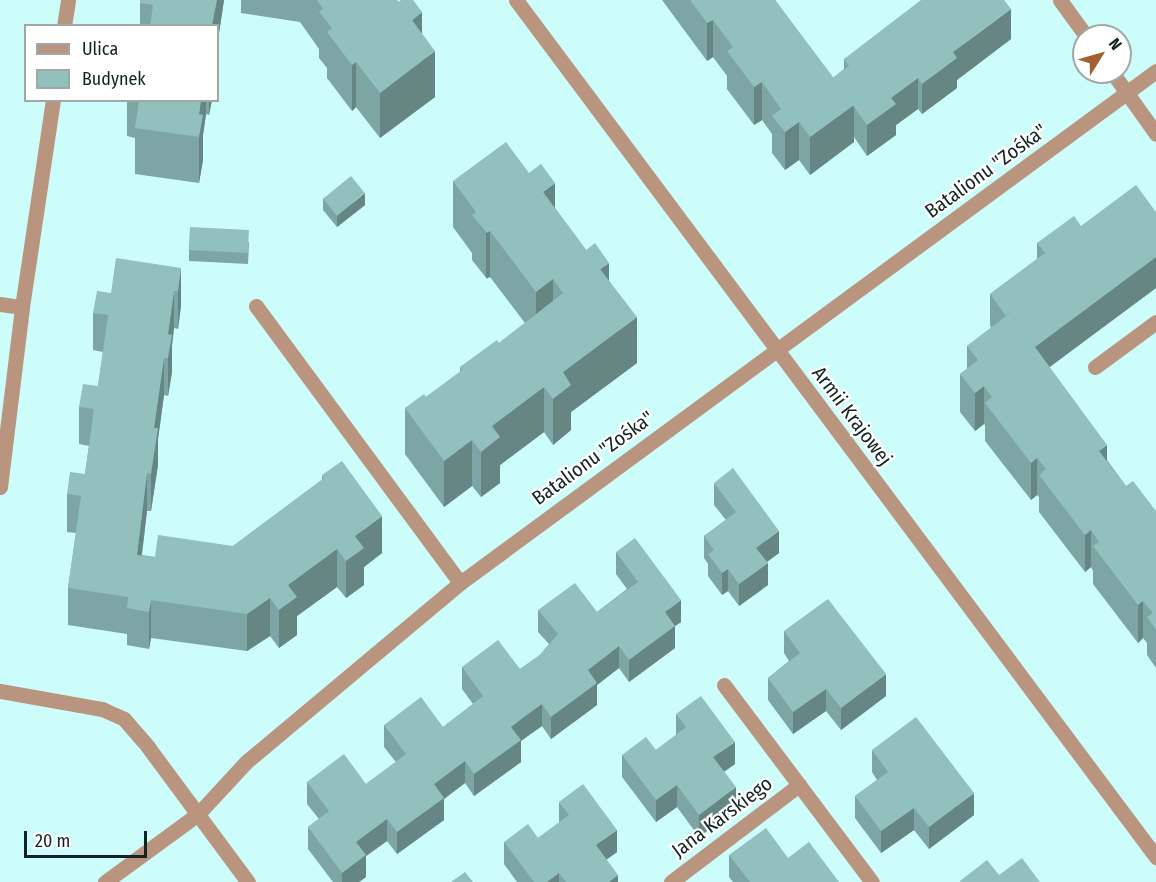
<!DOCTYPE html>
<meta charset="utf-8">
<style>
body{margin:0}
#map{position:relative;width:1156px;height:882px;overflow:hidden;background:#ccfdfa;font-family:"Fira Sans Condensed",sans-serif}
div>[style]{position:absolute}
.minor>*{height:15px;margin:-7.5px;padding:0 7.5px;transform-origin:7.5px;border-radius:7.5px;background:#b9957f}
.wall>*{inset:0;background:#7da5a3}
.shaded-wall>*{inset:0;background:#668684;transform-origin:0 0}
.building>*{inset:0;background:#91c0bd;transform-origin:0 0}
span{translate:-50% -50%;white-space:nowrap;text-align:center;line-height:1.15;-webkit-text-stroke:4.5px #fff;paint-order:stroke}
.street-label{font-size:20px;color:#112322}
.legend{position:absolute;left:24px;top:24px;width:195px;height:78px;box-sizing:border-box;background:#fff;border:2px solid #a0a7a7;margin:0;padding:8px 10px;list-style:none;font-size:18px;color:#112322}
.legend li{display:flex;align-items:center;gap:12px;height:30px}
.legend b{width:30px;border:2px solid #a0a7a7}
.north{position:absolute;left:1072px;top:24px;width:60px;height:60px;box-sizing:border-box;background:#fff;border:2px solid #a0a7a7;border-radius:50%;rotate:53deg;font-size:16px;font-weight:700;line-height:24px;text-align:center;color:#112322}
.north::after{content:'';display:block;margin:auto;width:21px;height:27px;background:#a35f30;clip-path:polygon(50% 0,100% 100%,50% 72%,0 100%)}
.scale{position:absolute;left:24px;top:831px;width:123px;height:27px;box-sizing:border-box;border:3px solid #112322;border-top:0;padding-left:8px;font-size:18px;line-height:21px;white-space:nowrap;color:#112322;-webkit-text-stroke:4px #fff;paint-order:stroke}
</style>
<div id="map">
<div class="minor">
<div style="left:516px;top:0;width:1070px;rotate:53.25deg"></div>
<div style="left:1060px;top:0;width:44px;rotate:54.2deg"></div>
<div style="left:64px;top:26px;width:26px;rotate:-81deg"></div>
<div style="left:1112px;top:72px;width:76px;rotate:54.6deg"></div>
<div style="left:0;top:304px;width:22px;rotate:8deg"></div>
<div style="left:256px;top:306px;width:344px;rotate:53.6deg"></div>
<div style="left:1095px;top:367px;width:76px;rotate:-36.4deg"></div>
<div style="left:0;top:487px;width:181px;rotate:-83deg"></div>
<div style="left:22px;top:307px;width:209px;rotate:-81.5deg"></div>
<div style="left:724px;top:685px;width:246px;rotate:53.1deg"></div>
<div style="left:0;top:691px;width:104px;rotate:10deg"></div>
<div style="left:102px;top:709px;width:24px;rotate:24deg"></div>
<div style="left:124px;top:719px;width:37px;rotate:49deg"></div>
<div style="left:148px;top:747px;width:168px;rotate:53.5deg"></div>
<div style="left:105px;top:882px;width:115px;rotate:-36.2deg"></div>
<div style="left:198px;top:814px;width:71px;rotate:-47.3deg"></div>
<div style="left:246px;top:762px;width:279px;rotate:-39.9deg"></div>
<div style="left:460px;top:583px;width:864px;rotate:-36.34deg"></div>
<div style="left:671px;top:882px;width:161px;rotate:-37.2deg"></div>
</div>
<div class="wall">
<div style="clip-path:polygon(140px 0,224px 0,218px 40px,218px 26px,140px 26px)"></div>
<div style="clip-path:polygon(241px 0,397px 0,422px 34px,435px 97px,380px 138px,356px 107px,352px 111px,327px 78px,327px 68px,319px 58px,319px 49px,300px 22px,241px 13px)"></div>
<div style="clip-path:polygon(662px 0,775px 0,833px 78px,844px 69px,844px 59px,1011px 39px,957px 80px,957px 88px,922px 114px,918px 109px,896px 125px,896px 135px,867px 156px,854px 137px,854px 142px,810px 175px,799px 160px,785px 170px,772px 153px,772px 134px,762px 120px,754px 125px,727px 89px,727px 76px,713px 57px,707px 61px)"></div>
<div style="clip-path:polygon(127px 100px,212px 100px,209px 115px,206px 114px,203px 135px,203px 160px,199px 183px,135px 174px,135px 138px,127px 136px)"></div>
<div style="clip-path:polygon(453px 181px,555px 208px,609px 281px,637px 363px,571px 412px,571px 430px,553px 445px,544px 432px,500px 465px,500px 483px,481px 497px,472px 486px,444px 507px,405px 454px,405px 408px,426px 397px,460px 372px,460px 367px,499px 343px,525px 323px,490px 277px,487px 279px,472px 260px,472px 253px,453px 227px)"></div>
<div style="clip-path:polygon(323px 198px,365px 205px,337px 227px,323px 210px)"></div>
<div style="clip-path:polygon(1156px 212px,1156px 288px,1049px 367px,1107px 460px,1126px 486px,1156px 511px,1156px 668px,1147px 655px,1147px 643px,1143px 638px,1138px 643px,1093px 584px,1093px 571px,1091px 567px,1085px 572px,1039px 512px,1039px 497px,1037px 495px,1031px 500px,985px 441px,985px 425px,984px 424px,975px 431px,960px 412px,960px 374px,967px 369px,967px 346px,991px 328px,990px 325px,990px 294px,1037px 259px,1037px 243px,1081px 226px)"></div>
<div style="clip-path:polygon(249px 242px,248px 264px,189px 261px,189px 250px)"></div>
<div style="clip-path:polygon(181px 268px,181px 305px,178px 329px,174px 328px,172px 345px,172px 372px,168px 396px,164px 395px,158px 439px,158px 465px,151px 511px,147px 511px,142px 555px,155px 557px,233px 546px,322px 480px,322px 475px,382px 553px,364px 567px,364px 585px,346px 598px,337px 587px,297px 616px,297px 635px,279px 648px,270px 636px,247px 651px,151px 638px,149px 649px,127px 645px,127px 634px,68px 625px,68px 588px,76px 533px,67px 532px,67px 494px,85px 474px,89px 446px,79px 444px,79px 407px,98px 386px,103px 352px,93px 350px,93px 313px,111px 293px)"></div>
<div style="clip-path:polygon(714px 483px,779px 553px,767px 562px,768px 585px,739px 606px,728px 591px,722px 595px,708px 576px,708px 564px,704px 558px,704px 536px,726px 520px,714px 505px)"></div>
<div style="clip-path:polygon(616px 552px,681px 622px,675px 626px,675px 648px,629px 682px,619px 668px,597px 685px,597px 705px,551px 739px,542px 726px,526px 737px,521px 741px,521px 762px,474px 796px,465px 783px,449px 795px,444px 799px,444px 820px,397px 854px,387px 841px,366px 856px,366px 877px,359px 882px,333px 882px,308px 849px,308px 827px,319px 819px,307px 804px,307px 782px,366px 784px,396px 762px,384px 747px,384px 725px,443px 727px,473px 704px,462px 689px,462px 667px,520px 669px,540px 655px,549px 644px,538px 632px,538px 610px,597px 612px,627px 589px,616px 574px)"></div>
<div style="clip-path:polygon(784px 631px,886px 696px,841px 730px,826px 711px,793px 734px,768px 700px,768px 678px,789px 661px,784px 653px)"></div>
<div style="clip-path:polygon(676px 714px,735px 764px,724px 772px,736px 809px,699px 837px,677px 807px,656px 822px,622px 777px,622px 755px,656px 750px,676px 735px)"></div>
<div style="clip-path:polygon(872px 750px,974px 815px,929px 849px,914px 830px,881px 853px,855px 818px,855px 796px,877px 780px,872px 772px)"></div>
<div style="clip-path:polygon(559px 802px,617px 852px,606px 860px,618px 882px,517px 882px,504px 864px,504px 842px,538px 838px,559px 823px)"></div>
<div style="clip-path:polygon(729px 855px,788px 858px,839px 882px,733px 882px,729px 877px)"></div>
</div>
<div class="shaded-wall">
<div style="clip-path:polygon(217px 0,224px 0,218px 40px,218px 26px,212px 26px)"></div>
<div style="clip-path:polygon(1011px 9px,1011px 39px,957px 80px,957px 88px,922px 114px,922px 84px,953px 52px)"></div>
<div style="clip-path:polygon(422px 12px,422px 58px,412px 20px)"></div>
<div style="clip-path:polygon(713px 20px,713px 57px,707px 61px,707px 23px)"></div>
<div style="clip-path:polygon(435px 51px,435px 97px,380px 138px,380px 93px)"></div>
<div style="clip-path:polygon(356px 62px,356px 107px,352px 111px,352px 65px)"></div>
<div style="clip-path:polygon(918px 78px,918px 109px,896px 125px,896px 135px,867px 156px,867px 125px,891px 98px)"></div>
<div style="clip-path:polygon(762px 82px,762px 120px,754px 125px,754px 87px)"></div>
<div style="clip-path:polygon(201px 100px,206px 100px,206px 114px,203px 135px,203px 160px,199px 183px,199px 114px)"></div>
<div style="clip-path:polygon(209px 100px,212px 100px,209px 115px)"></div>
<div style="clip-path:polygon(854px 105px,854px 142px,810px 175px,810px 137px)"></div>
<div style="clip-path:polygon(799px 122px,799px 160px,785px 170px,785px 132px)"></div>
<div style="clip-path:polygon(555px 183px,555px 229px,543px 192px)"></div>
<div style="clip-path:polygon(365px 193px,365px 205px,337px 227px,337px 216px)"></div>
<div style="left:490px;top:231px;width:46px;height:4px;rotate:90deg"></div>
<div style="clip-path:polygon(1156px 257px,1156px 288px,1031px 381px,1031px 350px)"></div>
<div style="clip-path:polygon(609px 263px,609px 308px,600px 269px)"></div>
<div style="clip-path:polygon(181px 268px,181px 305px,178px 329px,178px 291px)"></div>
<div style="clip-path:polygon(553px 279px,553px 324px,536px 338px,536px 292px)"></div>
<div style="clip-path:polygon(174px 291px,174px 328px,172px 345px,172px 372px,168px 396px,168px 334px)"></div>
<div style="clip-path:polygon(637px 317px,637px 363px,571px 412px,571px 430px,553px 445px,553px 399px,563px 372px)"></div>
<div style="clip-path:polygon(164px 358px,164px 395px,158px 439px,158px 465px,151px 511px,151px 474px,154px 428px)"></div>
<div style="clip-path:polygon(984px 386px,984px 424px,975px 431px,975px 393px)"></div>
<div style="clip-path:polygon(544px 387px,544px 432px,500px 465px,500px 483px,481px 497px,481px 452px,492px 426px)"></div>
<div style="clip-path:polygon(472px 440px,472px 486px,444px 507px,444px 461px)"></div>
<div style="clip-path:polygon(1107px 445px,1107px 483px,1099px 451px)"></div>
<div style="clip-path:polygon(1037px 458px,1037px 495px,1031px 500px,1031px 463px)"></div>
<div style="clip-path:polygon(147px 473px,147px 511px,137px 592px,137px 555px)"></div>
<div style="clip-path:polygon(382px 516px,382px 553px,364px 567px,364px 585px,346px 598px,346px 561px,355px 536px)"></div>
<div style="clip-path:polygon(1091px 530px,1091px 567px,1085px 572px,1085px 535px)"></div>
<div style="clip-path:polygon(779px 531px,779px 553px,756px 570px,756px 548px)"></div>
<div style="clip-path:polygon(337px 549px,337px 587px,297px 616px,297px 635px,279px 648px,279px 610px,288px 585px)"></div>
<div style="clip-path:polygon(768px 563px,768px 585px,739px 606px,739px 584px)"></div>
<div style="clip-path:polygon(728px 569px,728px 591px,722px 595px,722px 573px)"></div>
<div style="clip-path:polygon(270px 598px,270px 636px,247px 651px,247px 614px)"></div>
<div style="clip-path:polygon(151px 600px,151px 638px,149px 649px,149px 612px)"></div>
<div style="clip-path:polygon(681px 600px,681px 622px,675px 626px,675px 648px,629px 682px,629px 660px,665px 612px)"></div>
<div style="clip-path:polygon(1143px 601px,1143px 638px,1138px 643px,1138px 605px)"></div>
<div style="clip-path:polygon(619px 646px,619px 668px,597px 685px,597px 705px,551px 739px,551px 717px,588px 670px)"></div>
<div style="clip-path:polygon(886px 674px,886px 696px,841px 730px,841px 708px)"></div>
<div style="clip-path:polygon(826px 689px,826px 711px,793px 734px,793px 712px)"></div>
<div style="clip-path:polygon(542px 704px,542px 726px,521px 741px,521px 762px,474px 796px,474px 774px,511px 727px)"></div>
<div style="clip-path:polygon(735px 742px,735px 764px,713px 779px,713px 757px)"></div>
<div style="clip-path:polygon(465px 761px,465px 783px,444px 799px,444px 820px,397px 854px,397px 832px,434px 784px)"></div>
<div style="clip-path:polygon(677px 785px,677px 807px,656px 822px,656px 800px)"></div>
<div style="clip-path:polygon(736px 787px,736px 809px,699px 837px,699px 815px)"></div>
<div style="clip-path:polygon(974px 793px,974px 815px,929px 849px,929px 827px)"></div>
<div style="clip-path:polygon(914px 808px,914px 830px,881px 853px,881px 831px)"></div>
<div style="clip-path:polygon(387px 819px,387px 841px,366px 856px,366px 877px,359px 882px,342px 882px,342px 873px,356px 842px)"></div>
<div style="clip-path:polygon(617px 830px,617px 852px,596px 867px,596px 845px)"></div>
<div style="clip-path:polygon(559px 873px,559px 882px,547px 882px)"></div>
<div style="clip-path:polygon(618px 875px,618px 882px,609px 882px)"></div>
</div>
<div class="building">
<div style="clip-path:polygon(140px 0,217px 0,212px 24px,216px 26px,150px 26px,153px 5px,140px 3px)"></div>
<div style="clip-path:polygon(317px 0,397px 0,398px 2px,401px 0,413px 0,422px 12px,412px 20px,435px 51px,380px 93px,356px 62px,352px 65px,327px 32px,332px 28px,319px 12px,323px 9px)"></div>
<div style="clip-path:polygon(690px 0,775px 0,854px 105px,810px 137px,799px 122px,785px 132px,772px 116px,781px 109px,762px 82px,754px 87px,727px 51px,733px 47px,713px 20px,707px 23px)"></div>
<div style="clip-path:polygon(921px 0,1004px 0,1011px 9px,953px 52px,957px 58px,922px 84px,918px 78px,891px 98px,896px 104px,867px 125px,833px 78px,849px 66px,844px 59px)"></div>
<div style="clip-path:polygon(139px 100px,201px 100px,199px 114px,203px 115px,199px 137px,135px 128px)"></div>
<div style="clip-path:polygon(506px 142px,529px 173px,541px 164px,555px 183px,543px 192px,586px 250px,595px 243px,609px 263px,600px 269px,637px 317px,563px 372px,571px 385px,553px 399px,544px 387px,492px 426px,500px 437px,481px 452px,472px 440px,444px 461px,405px 408px,424px 394px,426px 397px,462px 370px,460px 367px,497px 340px,499px 343px,563px 293px,553px 279px,536px 292px,490px 231px,487px 233px,472px 215px,476px 212px,453px 181px)"></div>
<div style="left:351px;top:176px;width:22px;height:36px;rotate:51deg"></div>
<div style="clip-path:polygon(1136px 185px,1156px 212px,1156px 257px,1035px 347px,1010px 313px,1006px 316px,990px 294px,1045px 253px,1037px 243px,1074px 216px,1081px 226px)"></div>
<div style="left:190px;top:227px;width:59px;height:23px;rotate:3deg"></div>
<div style="clip-path:polygon(116px 258px,181px 268px,178px 291px,174px 291px,168px 334px,172px 335px,168px 358px,164px 358px,154px 428px,158px 428px,151px 474px,147px 473px,137px 555px,155px 557px,158px 535px,233px 546px,324px 478px,322px 475px,342px 461px,382px 516px,355px 536px,364px 548px,346px 561px,337px 549px,288px 585px,297px 597px,279px 610px,270px 598px,247px 614px,151px 600px,149px 612px,127px 608px,128px 597px,68px 588px,81px 496px,67px 494px,70px 472px,85px 474px,94px 409px,79px 407px,83px 384px,98px 386px,108px 315px,93px 313px,97px 291px,111px 293px)"></div>
<div style="clip-path:polygon(1010px 313px,1107px 445px,1099px 451px,1126px 486px,1133px 481px,1156px 511px,1156px 630px,1147px 617px,1153px 613px,1143px 601px,1138px 605px,1093px 546px,1099px 542px,1091px 530px,1085px 535px,1039px 475px,1046px 469px,1037px 458px,1031px 463px,985px 403px,992px 397px,984px 386px,975px 393px,960px 374px,978px 360px,967px 346px)"></div>
<div style="clip-path:polygon(733px 468px,779px 531px,756px 548px,768px 563px,739px 584px,728px 569px,722px 573px,708px 554px,714px 550px,704px 536px,736px 512px,714px 483px)"></div>
<div style="clip-path:polygon(635px 538px,681px 600px,665px 612px,675px 626px,629px 660px,619px 646px,588px 670px,597px 683px,551px 717px,542px 704px,526px 715px,511px 727px,521px 740px,474px 774px,465px 761px,449px 773px,434px 784px,444px 798px,397px 832px,387px 819px,356px 842px,366px 855px,342px 873px,308px 827px,329px 811px,307px 782px,344px 754px,366px 784px,406px 754px,384px 725px,421px 697px,443px 727px,483px 696px,462px 667px,498px 640px,520px 669px,540px 655px,558px 634px,538px 610px,575px 583px,597px 612px,638px 582px,616px 552px)"></div>
<div style="clip-path:polygon(828px 599px,886px 674px,841px 708px,826px 689px,793px 712px,768px 678px,800px 653px,784px 631px)"></div>
<div style="clip-path:polygon(701px 696px,735px 742px,713px 757px,736px 787px,699px 815px,677px 785px,656px 800px,622px 755px,646px 737px,656px 750px,686px 727px,676px 714px)"></div>
<div style="clip-path:polygon(916px 717px,974px 793px,929px 827px,914px 808px,881px 831px,855px 796px,888px 772px,872px 750px)"></div>
<div style="clip-path:polygon(583px 784px,617px 830px,596px 845px,618px 875px,609px 882px,566px 882px,559px 873px,547px 882px,534px 882px,504px 842px,528px 824px,538px 838px,569px 815px,559px 802px)"></div>
<div style="clip-path:polygon(766px 828px,788px 858px,809px 842px,839px 882px,750px 882px,729px 855px)"></div>
<div style="clip-path:polygon(1022px 858px,1040px 882px,960px 882px,960px 881px,987px 860px,999px 875px)"></div>
<div style="clip-path:polygon(465px 872px,473px 882px,451px 882px)"></div>
</div>
<div class="street-label">
<span style="left:986px;top:171px;rotate:-36deg">Batalionu "Zośka"</span>
<span style="left:852px;top:416px;rotate:53deg">Armii Krajowej</span>
<span style="left:593px;top:458px;rotate:-36deg">Batalionu "Zośka"</span>
<span style="left:722px;top:817px;rotate:-37deg">Jana Karskiego</span>
</div>
<ul class="legend">
<li><b style="height:8px;background:#b9957f"></b>Ulica</li>
<li><b style="height:16px;background:#91c0bd"></b>Budynek</li>
</ul>
<div class="north">N</div>
<div class="scale">20 m</div>
</div>
